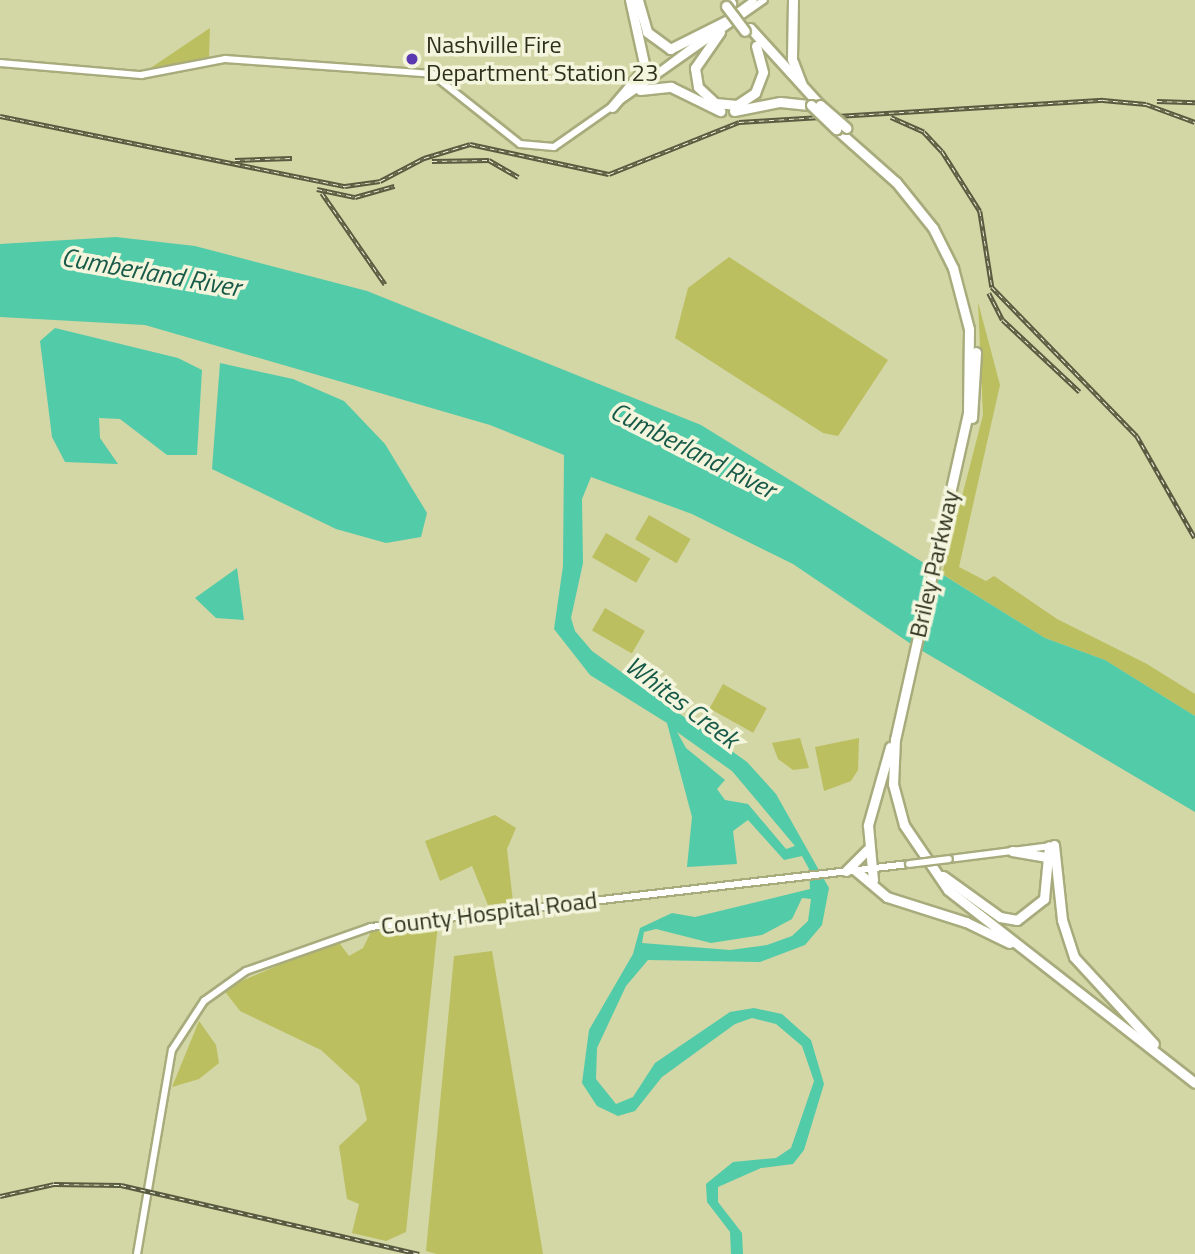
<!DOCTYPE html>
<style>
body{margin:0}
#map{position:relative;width:1195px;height:1254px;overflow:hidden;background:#d3d6a5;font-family:"Titillium Web",sans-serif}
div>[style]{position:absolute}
.green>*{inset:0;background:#bbbf5f;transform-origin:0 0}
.water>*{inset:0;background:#52cba9}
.roads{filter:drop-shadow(2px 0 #a8ab7c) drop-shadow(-2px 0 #a8ab7c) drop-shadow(0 2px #a8ab7c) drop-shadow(0 -2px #a8ab7c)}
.secondary>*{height:6px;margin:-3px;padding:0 3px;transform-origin:3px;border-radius:3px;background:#fff}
.highway>*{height:9px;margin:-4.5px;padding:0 4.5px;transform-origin:4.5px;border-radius:4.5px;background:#fff}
.rail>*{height:4.5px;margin-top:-2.25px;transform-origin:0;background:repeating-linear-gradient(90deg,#f3f5dc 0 5px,#595b40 0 10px);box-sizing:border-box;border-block:2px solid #595b40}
.bridges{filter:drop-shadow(2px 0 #a8ab7c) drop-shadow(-2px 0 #a8ab7c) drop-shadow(0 2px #a8ab7c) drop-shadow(0 -2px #a8ab7c)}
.secondary-bridge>*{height:6px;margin:-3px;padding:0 3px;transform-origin:3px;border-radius:3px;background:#fff}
.highway-bridge>*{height:9px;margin:-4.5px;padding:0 4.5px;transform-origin:4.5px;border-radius:4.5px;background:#fff}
.dots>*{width:19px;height:19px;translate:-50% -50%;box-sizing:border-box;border:4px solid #f3f5dc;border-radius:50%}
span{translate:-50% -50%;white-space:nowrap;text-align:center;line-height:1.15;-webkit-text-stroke:7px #f3f5dc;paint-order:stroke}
.poi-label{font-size:24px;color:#2e301c}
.left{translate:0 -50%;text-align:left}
.street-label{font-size:24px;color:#2e301c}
.water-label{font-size:26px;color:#185a49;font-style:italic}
</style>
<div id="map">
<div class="green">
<div style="clip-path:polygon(210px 28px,209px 57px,148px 71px,149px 69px)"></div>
<div style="clip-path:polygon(729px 257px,888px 360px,838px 436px,823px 433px,675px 338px,688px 288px)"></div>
<div style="clip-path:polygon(978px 302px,1000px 385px,959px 567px,986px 581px,994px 576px,1057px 619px,1147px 664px,1195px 694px,1195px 716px,1105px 660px,1045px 638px,942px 574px,983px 415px)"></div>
<div style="left:649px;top:515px;width:48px;height:28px;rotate:30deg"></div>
<div style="left:606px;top:533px;width:51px;height:28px;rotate:30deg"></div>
<div style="left:605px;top:608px;width:46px;height:26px;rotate:30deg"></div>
<div style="left:723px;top:684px;width:50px;height:28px;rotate:29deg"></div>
<div style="clip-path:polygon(800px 738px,809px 768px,793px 770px,778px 759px,772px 743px)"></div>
<div style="clip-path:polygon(859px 738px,858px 770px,851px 781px,824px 791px,815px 747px)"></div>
<div style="clip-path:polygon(495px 815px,516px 828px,507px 849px,513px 902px,488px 905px,472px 866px,440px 881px,425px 841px)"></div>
<div style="clip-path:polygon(438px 924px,406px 1232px,386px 1241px,352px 1233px,359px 1204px,347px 1199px,339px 1146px,367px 1120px,359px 1085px,321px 1050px,240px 1011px,223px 989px,337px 940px,349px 956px,363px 948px,371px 932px)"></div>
<div style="clip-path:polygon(492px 951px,543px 1254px,437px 1254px,426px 1251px,454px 956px)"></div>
<div style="clip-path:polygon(199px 1021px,216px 1045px,219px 1063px,199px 1079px,172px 1087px)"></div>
</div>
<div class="water">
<div style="clip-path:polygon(evenodd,116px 237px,195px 246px,367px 291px,701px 425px,1045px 638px,1105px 660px,1195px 716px,1195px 812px,914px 646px,793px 564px,692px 514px,591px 477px,582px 499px,583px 563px,571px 618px,575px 631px,592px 651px,747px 762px,776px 794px,829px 888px,822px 925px,805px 945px,760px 962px,648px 960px,626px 986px,597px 1048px,596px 1079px,616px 1104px,633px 1097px,655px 1063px,730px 1012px,754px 1008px,782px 1014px,811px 1040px,824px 1084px,804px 1150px,793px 1164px,761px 1168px,718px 1187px,718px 1202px,742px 1233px,743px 1254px,731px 1254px,730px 1232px,707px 1202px,706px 1184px,733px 1162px,776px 1158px,791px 1148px,814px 1081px,802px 1046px,776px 1024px,752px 1018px,735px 1024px,662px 1077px,635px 1111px,618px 1116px,597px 1106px,582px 1083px,589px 1030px,633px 954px,640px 928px,672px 913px,695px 917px,810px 889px,809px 869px,802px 856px,784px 860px,748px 820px,733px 831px,737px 864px,687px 867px,692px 817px,667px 723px,590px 675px,554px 629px,563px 566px,564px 455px,490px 425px,145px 325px,0 317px,0 244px,116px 237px,677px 732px,732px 771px,795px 846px,786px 849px,748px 804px,725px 800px,717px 789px,725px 780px,686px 748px,677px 732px,116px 237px,802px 898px,811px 899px,808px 921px,792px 936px,767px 945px,730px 950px,642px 943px,644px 932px,656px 929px,711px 943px,762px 935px,792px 919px,802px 898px)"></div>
<div style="clip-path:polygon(55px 328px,178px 358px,202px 370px,197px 455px,167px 455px,120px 419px,99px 418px,100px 438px,118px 464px,65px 462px,52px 437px,40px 341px)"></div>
<div style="clip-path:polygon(220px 363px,293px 379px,344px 401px,385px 444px,427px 513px,421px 537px,386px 543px,336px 529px,212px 469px)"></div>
<div style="clip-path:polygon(237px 568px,244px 620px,216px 618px,195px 598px)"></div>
</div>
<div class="roads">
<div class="secondary">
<div style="left:732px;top:16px;width:27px;rotate:-36deg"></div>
<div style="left:0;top:63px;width:142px;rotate:4.9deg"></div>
<div style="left:141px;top:75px;width:86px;rotate:-10.8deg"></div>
<div style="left:225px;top:59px;width:208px;rotate:4.1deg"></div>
<div style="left:432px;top:74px;width:112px;rotate:38.5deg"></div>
<div style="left:520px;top:144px;width:34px;rotate:5deg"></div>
<div style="left:554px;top:147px;width:256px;rotate:-35deg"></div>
<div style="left:635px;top:90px;width:98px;rotate:-37.1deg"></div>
<div style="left:949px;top:859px;width:104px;rotate:-7.2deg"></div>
<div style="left:137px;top:1254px;width:207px;rotate:-80.3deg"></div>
<div style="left:172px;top:1050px;width:59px;rotate:-56.9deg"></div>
<div style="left:204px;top:1001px;width:52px;rotate:-35.5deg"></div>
<div style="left:246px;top:971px;width:133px;rotate:-19.4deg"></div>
<div style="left:371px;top:927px;width:542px;rotate:-6.68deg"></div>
</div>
<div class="highway">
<div style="left:638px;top:0;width:33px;rotate:74deg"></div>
<div style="left:647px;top:32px;width:29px;rotate:36deg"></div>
<div style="left:670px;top:49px;width:63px;rotate:-26.6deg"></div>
<div style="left:729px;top:0;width:4px;rotate:56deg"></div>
<div style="left:793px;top:0;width:59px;rotate:91deg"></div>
<div style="left:792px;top:59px;width:26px;rotate:69deg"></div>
<div style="left:750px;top:28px;width:104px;rotate:47.7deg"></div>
<div style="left:720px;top:32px;width:44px;rotate:124.8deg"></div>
<div style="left:695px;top:68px;width:19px;rotate:81deg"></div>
<div style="left:698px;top:87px;width:23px;rotate:43deg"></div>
<div style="left:715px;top:103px;width:22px;rotate:5deg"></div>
<div style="left:737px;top:105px;width:22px;rotate:-34deg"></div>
<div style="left:755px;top:93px;width:22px;rotate:-69deg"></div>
<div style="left:763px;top:72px;width:27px;rotate:-105deg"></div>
<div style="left:640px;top:90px;width:31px;rotate:-6deg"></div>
<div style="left:671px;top:87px;width:55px;rotate:26.1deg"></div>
<div style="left:612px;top:107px;width:51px;rotate:-49.8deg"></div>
<div style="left:645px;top:68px;width:70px;rotate:-102.4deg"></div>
<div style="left:734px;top:111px;width:47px;rotate:-11.1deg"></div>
<div style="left:780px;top:102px;width:31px;rotate:6deg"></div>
<div style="left:836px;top:129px;width:80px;rotate:41.5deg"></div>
<div style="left:896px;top:182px;width:59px;rotate:51.2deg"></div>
<div style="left:933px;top:228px;width:45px;rotate:63.4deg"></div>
<div style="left:953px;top:268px;width:63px;rotate:75.3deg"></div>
<div style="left:969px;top:329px;width:84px;rotate:90.7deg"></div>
<div style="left:968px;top:413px;width:334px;rotate:102.6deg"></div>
<div style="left:895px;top:739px;width:45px;rotate:92.5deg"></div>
<div style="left:893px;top:784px;width:42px;rotate:75deg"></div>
<div style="left:904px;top:825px;width:78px;rotate:55.9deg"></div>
<div style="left:948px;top:890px;width:313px;rotate:38deg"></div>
<div style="left:972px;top:418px;width:66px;rotate:-86.5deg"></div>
<div style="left:1054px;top:845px;width:75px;rotate:83.9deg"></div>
<div style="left:1062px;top:920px;width:39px;rotate:72deg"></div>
<div style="left:1074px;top:957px;width:118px;rotate:47.4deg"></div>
<div style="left:1012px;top:851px;width:34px;rotate:10deg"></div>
<div style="left:855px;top:870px;width:42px;rotate:40.2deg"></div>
<div style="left:887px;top:897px;width:83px;rotate:17.6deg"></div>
<div style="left:966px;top:922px;width:48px;rotate:26deg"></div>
<div style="left:846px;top:871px;width:30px;rotate:-45deg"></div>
<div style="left:943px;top:876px;width:70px;rotate:35.7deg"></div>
<div style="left:1000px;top:917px;width:17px;rotate:10deg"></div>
<div style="left:1017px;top:920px;width:34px;rotate:-38deg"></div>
<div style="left:1044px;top:899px;width:53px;rotate:-84.6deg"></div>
<div style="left:873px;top:880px;width:55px;rotate:-95.2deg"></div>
<div style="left:868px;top:825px;width:81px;rotate:-74.2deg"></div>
</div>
</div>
<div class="rail">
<div style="left:1157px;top:101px;width:38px;rotate:2deg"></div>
<div style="left:0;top:116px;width:352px;rotate:11.5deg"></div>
<div style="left:345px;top:186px;width:35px;rotate:-8deg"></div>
<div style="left:380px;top:181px;width:50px;rotate:-27.6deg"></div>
<div style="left:424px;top:158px;width:48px;rotate:-16.9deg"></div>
<div style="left:470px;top:144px;width:142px;rotate:12.2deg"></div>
<div style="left:609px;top:174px;width:140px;rotate:-21.8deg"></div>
<div style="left:739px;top:122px;width:365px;rotate:-3.5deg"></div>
<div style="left:1103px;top:100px;width:43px;rotate:5.3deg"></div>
<div style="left:1146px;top:104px;width:52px;rotate:20.2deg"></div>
<div style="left:891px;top:117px;width:36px;rotate:24deg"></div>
<div style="left:924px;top:132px;width:26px;rotate:47deg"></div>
<div style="left:942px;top:151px;width:71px;rotate:57.7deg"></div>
<div style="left:980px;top:211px;width:77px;rotate:81deg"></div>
<div style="left:992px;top:287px;width:208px;rotate:45.8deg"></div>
<div style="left:1137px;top:436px;width:117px;rotate:60.4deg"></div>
<div style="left:235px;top:160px;width:57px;rotate:-2deg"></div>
<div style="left:432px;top:161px;width:57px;rotate:-1deg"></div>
<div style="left:489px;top:160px;width:34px;rotate:30deg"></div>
<div style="left:317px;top:189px;width:39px;rotate:12deg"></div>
<div style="left:355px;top:197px;width:41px;rotate:-15.8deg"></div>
<div style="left:322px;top:193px;width:111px;rotate:55.3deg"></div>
<div style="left:989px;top:293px;width:30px;rotate:63deg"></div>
<div style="left:1003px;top:320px;width:105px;rotate:43.1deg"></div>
<div style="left:0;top:1196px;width:55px;rotate:-12.5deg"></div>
<div style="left:54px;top:1184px;width:67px;rotate:0.9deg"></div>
<div style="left:121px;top:1185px;width:306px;rotate:13deg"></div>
</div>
<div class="bridges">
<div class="secondary-bridge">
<div style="left:909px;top:864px;width:40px;rotate:-7.1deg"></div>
</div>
<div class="highway-bridge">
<div style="left:726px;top:6px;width:31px;rotate:53deg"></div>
<div style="left:811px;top:105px;width:35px;rotate:44deg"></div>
<div style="left:820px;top:105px;width:35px;rotate:41deg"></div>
</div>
</div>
<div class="dots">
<div style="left:412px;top:59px;background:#5c38b0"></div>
</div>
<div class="poi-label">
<span class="left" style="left:426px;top:59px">Nashville Fire<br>Department Station 23</span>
</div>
<div class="street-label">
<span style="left:934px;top:564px;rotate:-77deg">Briley Parkway</span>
<span style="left:489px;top:913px;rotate:-7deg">County Hospital Road</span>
</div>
<div class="water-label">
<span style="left:151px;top:272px;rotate:10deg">Cumberland River</span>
<span style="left:693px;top:450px;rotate:27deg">Cumberland River</span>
<span style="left:682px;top:702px;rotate:37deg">Whites Creek</span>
</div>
</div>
